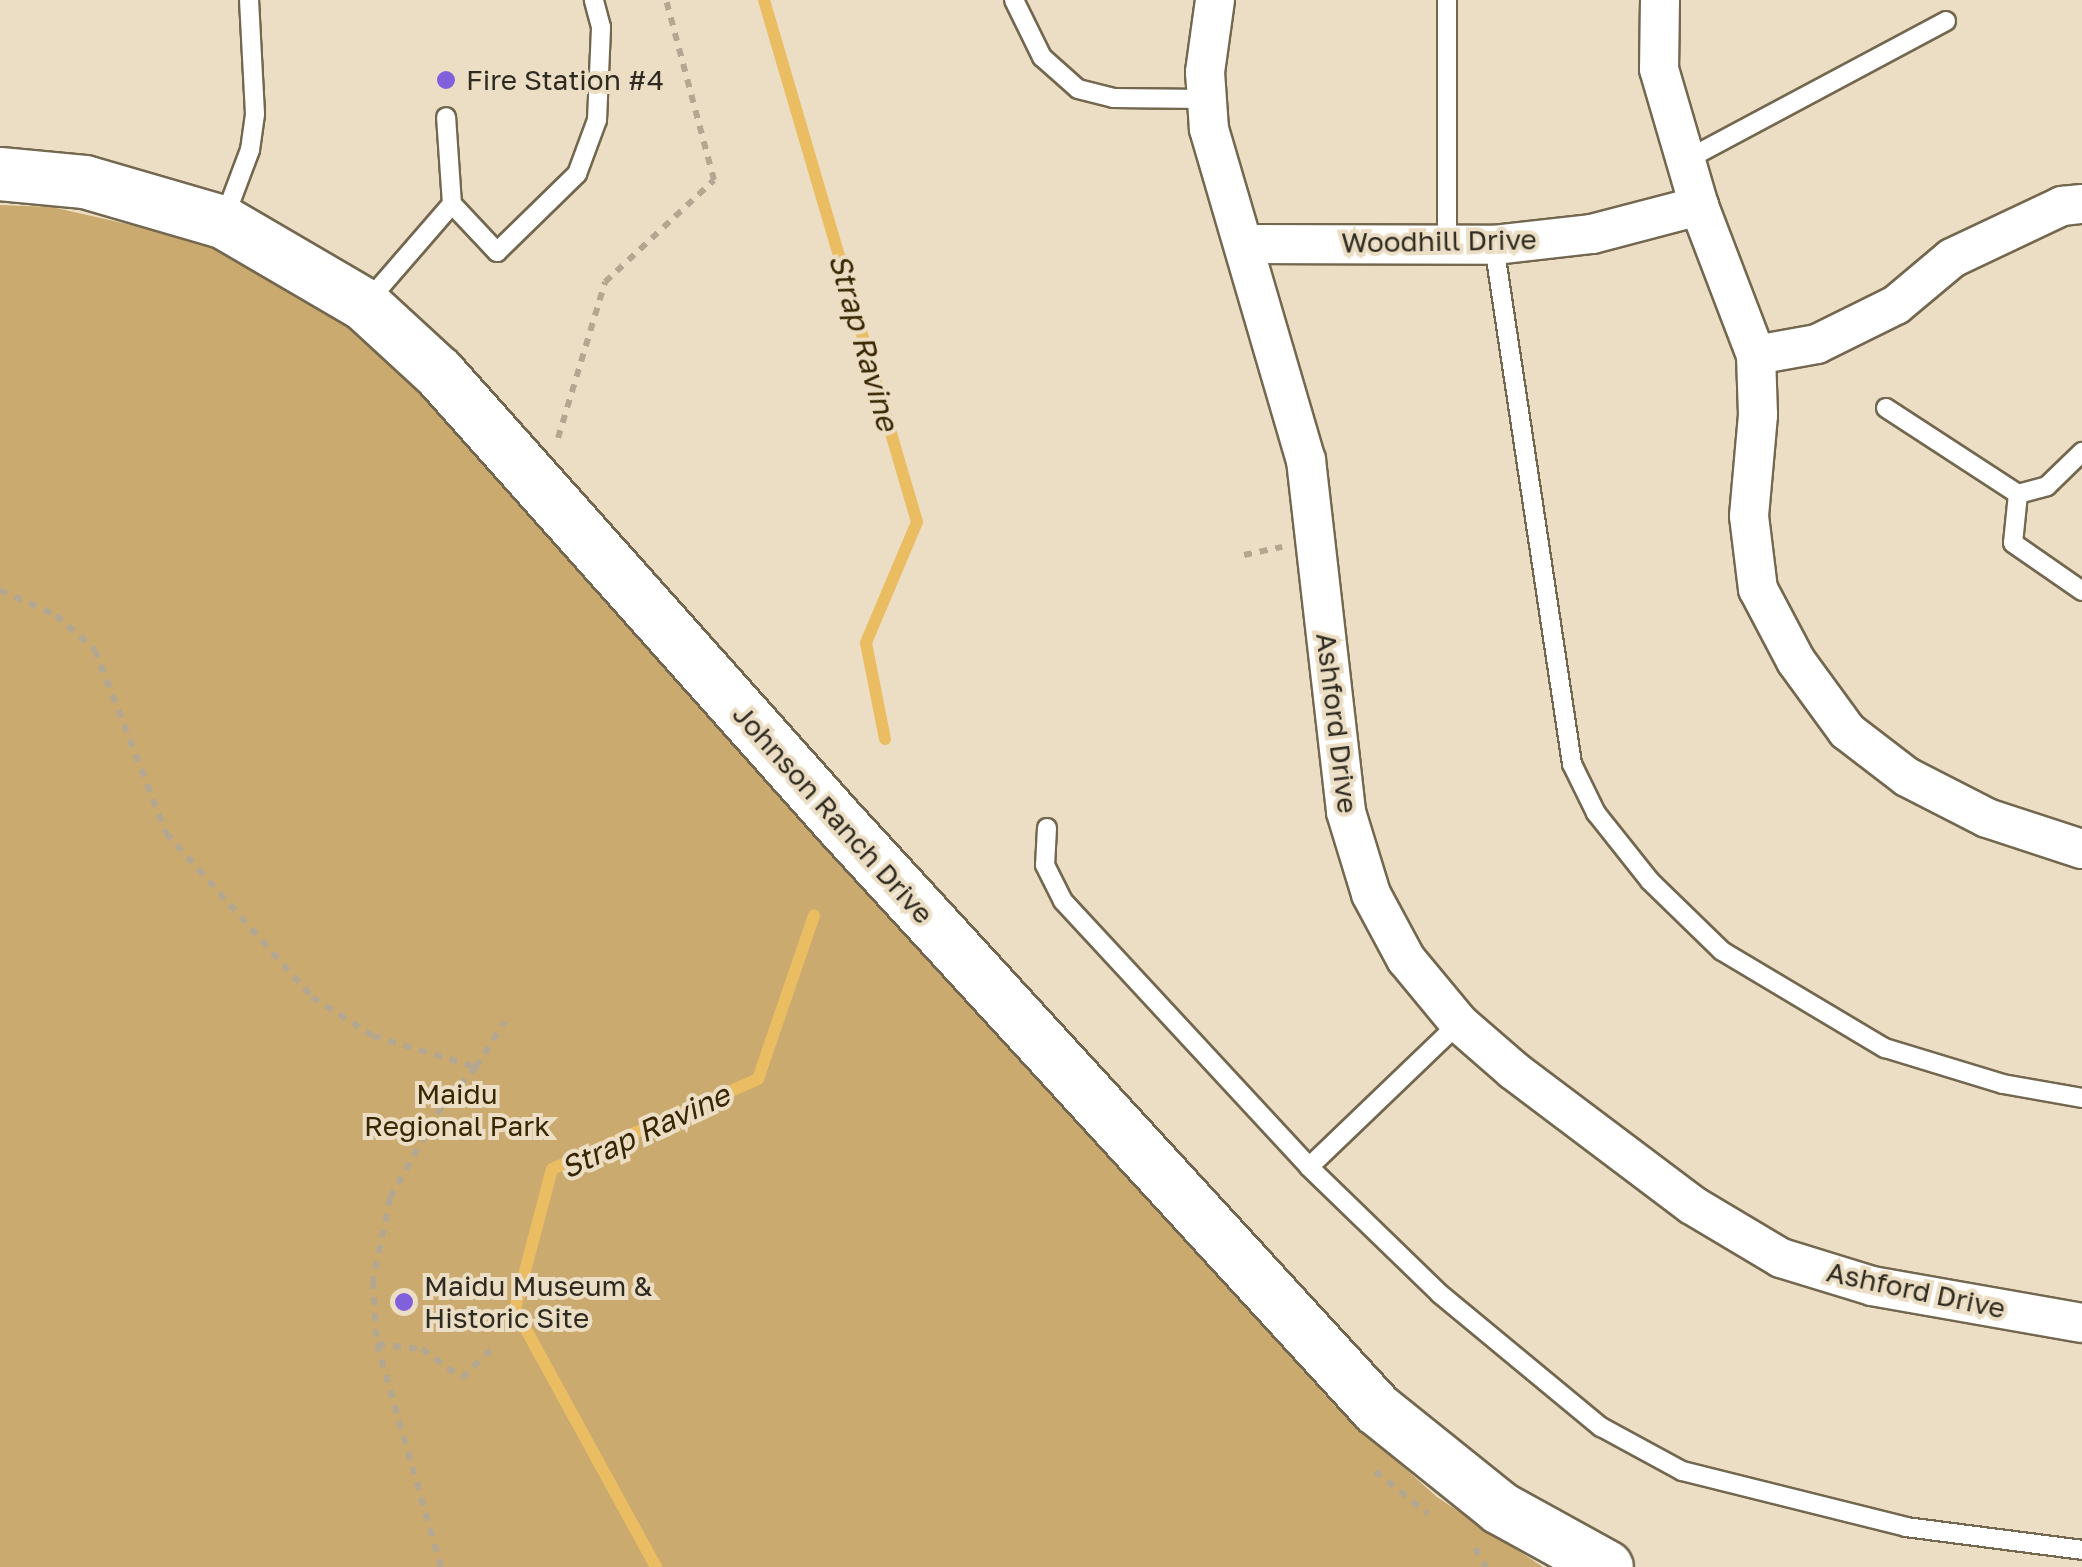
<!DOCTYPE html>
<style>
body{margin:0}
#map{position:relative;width:2082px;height:1567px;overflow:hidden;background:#ecdec4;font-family:"Golos Text",sans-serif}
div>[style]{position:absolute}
.green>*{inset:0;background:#caaa6e}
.stream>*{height:12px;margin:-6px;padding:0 6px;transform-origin:6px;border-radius:6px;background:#ebbd62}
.path>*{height:6px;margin-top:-3px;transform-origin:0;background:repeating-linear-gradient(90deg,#b3a792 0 8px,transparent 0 16px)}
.roads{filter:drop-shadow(2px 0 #73674f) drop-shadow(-2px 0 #73674f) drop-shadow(0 2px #73674f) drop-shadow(0 -2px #73674f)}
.lane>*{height:18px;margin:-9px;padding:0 9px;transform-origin:9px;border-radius:9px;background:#fff}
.street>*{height:38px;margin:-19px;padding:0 19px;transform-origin:19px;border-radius:19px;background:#fff}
.secondary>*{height:52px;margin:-26px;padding:0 26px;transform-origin:26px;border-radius:26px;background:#fff}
.dots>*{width:28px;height:28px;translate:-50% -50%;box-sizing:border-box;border:5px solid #ecdec4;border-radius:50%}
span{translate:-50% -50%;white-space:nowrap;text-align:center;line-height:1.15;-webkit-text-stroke:8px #ecdec4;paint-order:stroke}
.poi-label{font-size:28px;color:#302b21}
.left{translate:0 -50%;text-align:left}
.street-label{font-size:28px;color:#302b21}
.park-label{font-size:28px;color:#392700}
.water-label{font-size:30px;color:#382600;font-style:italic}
</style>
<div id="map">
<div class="green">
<div style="clip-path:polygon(0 205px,52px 207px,184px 237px,236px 256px,345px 320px,438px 408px,1334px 1405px,1437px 1497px,1543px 1567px,0 1567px)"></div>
</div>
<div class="stream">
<div style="left:764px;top:0;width:544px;rotate:73.66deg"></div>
<div style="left:917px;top:522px;width:131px;rotate:112.9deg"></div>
<div style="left:866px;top:643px;width:98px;rotate:78.8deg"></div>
<div style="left:656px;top:1567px;width:294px;rotate:-118.7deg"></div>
<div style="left:515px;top:1309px;width:145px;rotate:-75.2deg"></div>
<div style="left:552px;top:1169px;width:225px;rotate:-23.6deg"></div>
<div style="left:758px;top:1079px;width:173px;rotate:-71.1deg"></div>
</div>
<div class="path">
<div style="left:558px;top:438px;width:163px;rotate:-73.2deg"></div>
<div style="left:605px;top:282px;width:149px;rotate:-43.1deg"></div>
<div style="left:714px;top:180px;width:186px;rotate:-104.9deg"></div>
<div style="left:1244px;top:555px;width:39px;rotate:-12deg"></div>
<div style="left:0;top:590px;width:61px;rotate:24.1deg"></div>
<div style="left:56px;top:615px;width:52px;rotate:41.9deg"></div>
<div style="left:95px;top:650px;width:196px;rotate:68.8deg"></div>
<div style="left:166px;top:833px;width:220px;rotate:48.3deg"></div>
<div style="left:312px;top:997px;width:72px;rotate:32.6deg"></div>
<div style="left:373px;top:1036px;width:108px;rotate:16.8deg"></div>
<div style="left:476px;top:1067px;width:53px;rotate:131.2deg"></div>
<div style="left:441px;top:1107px;width:104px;rotate:119.3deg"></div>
<div style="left:390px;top:1198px;width:85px;rotate:101.6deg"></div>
<div style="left:373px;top:1281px;width:63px;rotate:86.4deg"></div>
<div style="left:377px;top:1344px;width:232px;rotate:74deg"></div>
<div style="left:476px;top:1067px;width:54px;rotate:-57.8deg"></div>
<div style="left:377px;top:1344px;width:45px;rotate:6.3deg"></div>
<div style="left:422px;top:1349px;width:49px;rotate:35.9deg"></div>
<div style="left:462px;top:1378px;width:40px;rotate:-44deg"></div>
<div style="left:1375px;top:1471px;width:68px;rotate:39.1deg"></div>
<div style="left:1475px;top:1548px;width:22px;rotate:60deg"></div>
</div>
<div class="roads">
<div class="lane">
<div style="left:1014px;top:0;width:64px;rotate:63.8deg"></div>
<div style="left:1042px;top:57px;width:48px;rotate:41.6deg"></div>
<div style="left:1078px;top:89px;width:36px;rotate:14deg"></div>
<div style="left:1113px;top:98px;width:92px;rotate:0.6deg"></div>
<div style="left:1684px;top:161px;width:297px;rotate:-28.1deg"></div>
<div style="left:452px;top:204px;width:66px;rotate:46.8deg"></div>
<div style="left:497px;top:252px;width:112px;rotate:-44.3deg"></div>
<div style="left:577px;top:174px;width:58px;rotate:-69.7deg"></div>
<div style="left:597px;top:120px;width:93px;rotate:-87.5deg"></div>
<div style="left:601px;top:27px;width:28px;rotate:-105deg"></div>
<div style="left:224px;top:219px;width:74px;rotate:-69.4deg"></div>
<div style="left:250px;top:150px;width:36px;rotate:-82deg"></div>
<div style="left:255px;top:114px;width:114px;rotate:-93deg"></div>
<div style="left:1447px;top:239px;width:239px;rotate:-90deg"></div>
<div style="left:1494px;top:245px;width:525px;rotate:81.45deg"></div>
<div style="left:1572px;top:764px;width:55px;rotate:63.9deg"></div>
<div style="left:1596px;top:813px;width:87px;rotate:51.5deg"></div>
<div style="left:1650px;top:881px;width:100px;rotate:44.2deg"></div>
<div style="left:1722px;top:951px;width:190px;rotate:30.8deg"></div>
<div style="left:1885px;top:1048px;width:123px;rotate:17deg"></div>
<div style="left:2003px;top:1084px;width:80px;rotate:10deg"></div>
<div style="left:368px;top:301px;width:128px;rotate:-49.1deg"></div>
<div style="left:452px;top:204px;width:87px;rotate:-93.9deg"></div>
<div style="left:1886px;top:408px;width:158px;rotate:33.1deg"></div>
<div style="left:2018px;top:494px;width:30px;rotate:-15deg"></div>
<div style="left:2047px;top:486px;width:49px;rotate:-44.2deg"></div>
<div style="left:2018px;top:494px;width:49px;rotate:95.8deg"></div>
<div style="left:2013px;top:543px;width:84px;rotate:34.8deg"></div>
<div style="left:1047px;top:828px;width:37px;rotate:93deg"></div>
<div style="left:1045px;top:865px;width:40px;rotate:63.4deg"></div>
<div style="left:1063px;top:901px;width:362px;rotate:47.2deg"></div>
<div style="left:1309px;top:1167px;width:182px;rotate:44.1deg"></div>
<div style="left:1440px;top:1294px;width:209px;rotate:39.6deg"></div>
<div style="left:1601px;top:1427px;width:92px;rotate:28.5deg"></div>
<div style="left:1682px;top:1471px;width:231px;rotate:14deg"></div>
<div style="left:1906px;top:1527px;width:177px;rotate:7.4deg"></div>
<div style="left:1309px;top:1167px;width:208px;rotate:-43.8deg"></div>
</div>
<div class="street">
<div style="left:1215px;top:0;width:73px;rotate:97.9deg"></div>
<div style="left:1205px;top:72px;width:57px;rotate:86deg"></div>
<div style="left:1209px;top:129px;width:345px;rotate:73.7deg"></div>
<div style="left:1306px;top:460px;width:354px;rotate:83.5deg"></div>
<div style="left:1346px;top:812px;width:86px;rotate:73deg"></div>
<div style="left:1371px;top:894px;width:74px;rotate:61.7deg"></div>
<div style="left:1406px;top:959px;width:83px;rotate:50.4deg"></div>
<div style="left:1459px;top:1023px;width:72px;rotate:41deg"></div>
<div style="left:1513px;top:1070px;width:224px;rotate:37deg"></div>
<div style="left:1692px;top:1205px;width:104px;rotate:30.8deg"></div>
<div style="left:1781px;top:1258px;width:95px;rotate:17.1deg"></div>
<div style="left:1872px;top:1286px;width:213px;rotate:10deg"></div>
<div style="left:1660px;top:0;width:69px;rotate:90.8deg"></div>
<div style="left:1659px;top:69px;width:143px;rotate:73.7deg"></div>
<div style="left:1246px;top:244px;width:248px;rotate:0.2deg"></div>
<div style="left:1494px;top:245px;width:99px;rotate:-6.4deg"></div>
<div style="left:1592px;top:234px;width:111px;rotate:-14.7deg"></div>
<div style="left:1699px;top:206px;width:160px;rotate:69.1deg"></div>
<div style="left:1756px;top:355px;width:60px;rotate:88.1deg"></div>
<div style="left:1758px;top:415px;width:101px;rotate:95.1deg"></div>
<div style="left:1749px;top:516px;width:74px;rotate:83deg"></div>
<div style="left:1758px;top:589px;width:81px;rotate:62.2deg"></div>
<div style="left:1796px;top:661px;width:87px;rotate:53.9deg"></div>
<div style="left:1847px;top:731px;width:76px;rotate:37.5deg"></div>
<div style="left:1907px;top:777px;width:90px;rotate:27.1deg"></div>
<div style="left:1987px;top:818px;width:100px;rotate:18.1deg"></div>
<div style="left:1756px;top:355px;width:62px;rotate:-10.2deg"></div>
<div style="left:1817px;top:344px;width:88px;rotate:-26.3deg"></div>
<div style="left:1896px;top:305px;width:73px;rotate:-40deg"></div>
<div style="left:1952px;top:258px;width:122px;rotate:-25.3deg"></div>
<div style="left:2062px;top:206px;width:20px;rotate:-6deg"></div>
</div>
<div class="secondary">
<div style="left:0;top:174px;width:85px;rotate:5.4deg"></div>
<div style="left:85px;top:182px;width:144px;rotate:16.2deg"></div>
<div style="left:223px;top:222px;width:164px;rotate:30.3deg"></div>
<div style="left:365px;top:305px;width:100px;rotate:42.6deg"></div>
<div style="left:439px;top:373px;width:603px;rotate:48.3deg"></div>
<div style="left:840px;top:823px;width:795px;rotate:47.5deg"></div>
<div style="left:1377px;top:1409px;width:158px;rotate:38.8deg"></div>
<div style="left:1500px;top:1508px;width:122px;rotate:28.9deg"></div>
</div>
</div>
<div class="dots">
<div style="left:446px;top:80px;background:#8260db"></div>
<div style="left:404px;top:1302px;background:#8260db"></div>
</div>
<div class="poi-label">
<span class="left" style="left:466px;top:80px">Fire Station #4</span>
<span class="left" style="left:424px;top:1302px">Maidu Museum &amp;<br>Historic Site</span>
</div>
<div class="street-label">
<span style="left:1439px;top:241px;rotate:-1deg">Woodhill Drive</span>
<span style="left:1337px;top:723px;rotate:83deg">Ashford Drive</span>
<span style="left:833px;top:814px;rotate:48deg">Johnson Ranch Drive</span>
<span style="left:1916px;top:1290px;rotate:12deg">Ashford Drive</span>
</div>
<div class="park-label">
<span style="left:457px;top:1110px">Maidu<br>Regional Park</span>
</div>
<div class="water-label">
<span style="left:864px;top:342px;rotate:74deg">Strap Ravine</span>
<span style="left:645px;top:1131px;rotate:-25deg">Strap Ravine</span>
</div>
</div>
